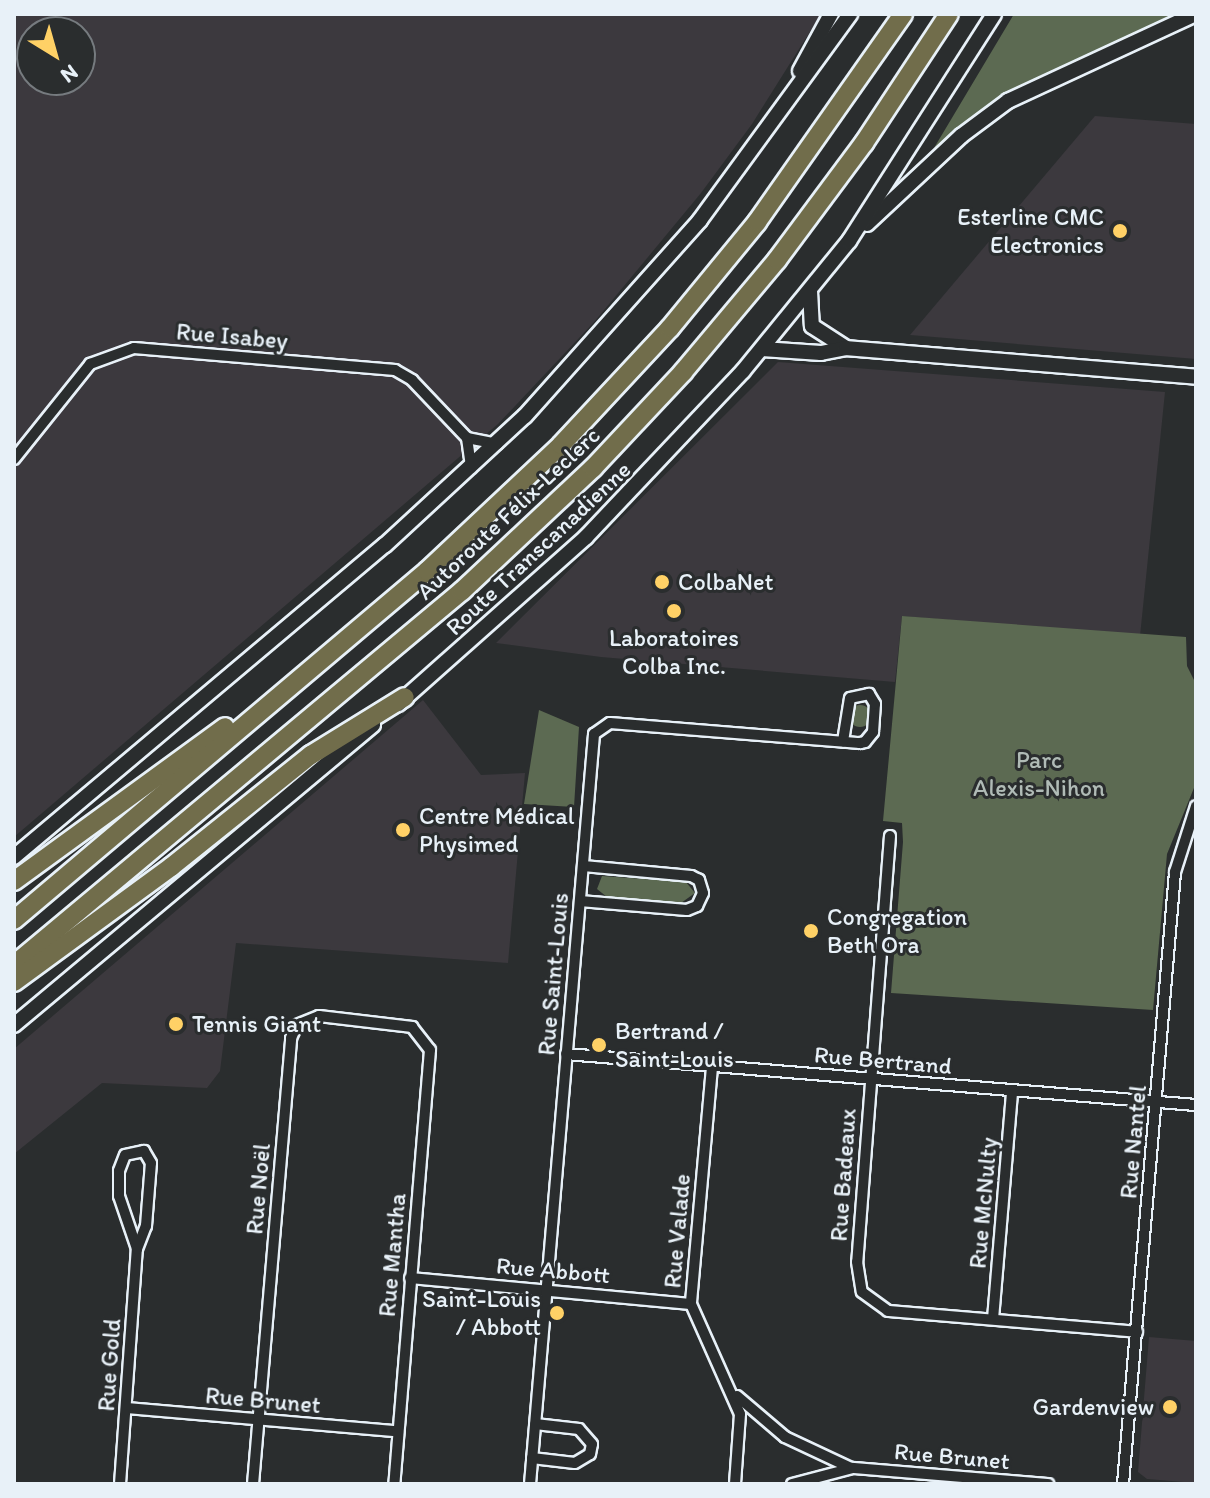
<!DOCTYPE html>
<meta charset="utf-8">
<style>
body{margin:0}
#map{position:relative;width:1210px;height:1498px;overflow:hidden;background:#2a2d2e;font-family:Itim,sans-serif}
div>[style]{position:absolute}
.built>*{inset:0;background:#3c393e}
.green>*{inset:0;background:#5c6a52}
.round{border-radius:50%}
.roads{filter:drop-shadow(2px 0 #e8f1f8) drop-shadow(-2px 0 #e8f1f8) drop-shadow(0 2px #e8f1f8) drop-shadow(0 -2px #e8f1f8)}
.street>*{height:10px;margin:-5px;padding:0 5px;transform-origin:5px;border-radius:5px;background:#2a2d2e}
.secondary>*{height:14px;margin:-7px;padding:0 7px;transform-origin:7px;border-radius:7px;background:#2a2d2e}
.highway>*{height:18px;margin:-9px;padding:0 9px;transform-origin:9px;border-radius:9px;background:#716d4b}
.dots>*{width:22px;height:22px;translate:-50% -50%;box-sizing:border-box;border:4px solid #2a2d2e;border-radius:50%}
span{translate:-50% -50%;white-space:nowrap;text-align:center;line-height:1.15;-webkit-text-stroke:6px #2a2d2e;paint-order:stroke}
.poi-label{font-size:24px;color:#e8f1f8}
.right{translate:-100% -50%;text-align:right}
.left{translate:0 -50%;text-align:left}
.street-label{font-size:24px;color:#e8f1f8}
.park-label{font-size:24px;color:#b0bbb6}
.frame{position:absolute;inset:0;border:16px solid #e8f1f8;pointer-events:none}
.north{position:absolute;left:16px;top:16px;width:80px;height:80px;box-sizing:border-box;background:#2a2d2e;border:2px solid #767b7f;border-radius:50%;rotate:143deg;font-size:22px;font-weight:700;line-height:32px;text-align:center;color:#e8f1f8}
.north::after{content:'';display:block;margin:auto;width:28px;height:36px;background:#ffd166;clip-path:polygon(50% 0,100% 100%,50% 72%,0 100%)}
</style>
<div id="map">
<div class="built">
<div style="clip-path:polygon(evenodd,14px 14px,821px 14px,752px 124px,701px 193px,595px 321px,498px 424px,14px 837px,14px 14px,32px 32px,80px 32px,80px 80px,32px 80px,32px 32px)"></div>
<div style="clip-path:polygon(1095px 116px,1196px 124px,1196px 359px,910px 335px)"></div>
<div style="clip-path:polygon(778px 362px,1165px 392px,1140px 636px,902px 616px,895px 682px,601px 657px,496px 643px)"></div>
<div style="clip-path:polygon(423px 700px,481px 775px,525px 773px,508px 963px,236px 943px,220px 1071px,207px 1088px,102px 1083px,14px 1154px,14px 1049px)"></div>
<div style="clip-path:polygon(1149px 1337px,1196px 1341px,1196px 1483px,1147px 1479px,1138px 1472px)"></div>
</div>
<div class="green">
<div style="clip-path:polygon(1014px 14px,1180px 14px,1019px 87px,934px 148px)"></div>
<div style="clip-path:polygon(902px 616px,1186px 637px,1187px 666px,1196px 684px,1196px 783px,1167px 854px,1153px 1010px,891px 993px,903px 842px,902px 823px,883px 821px)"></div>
<div class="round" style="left:849px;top:705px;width:22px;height:22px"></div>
<div style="clip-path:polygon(539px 710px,579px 727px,574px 807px,524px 804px)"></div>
<div style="clip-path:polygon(602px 876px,686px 882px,695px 893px,681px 903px,607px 897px,597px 889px)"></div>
</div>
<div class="roads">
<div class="street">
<div style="left:467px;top:438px;width:30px;rotate:82deg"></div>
<div style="left:14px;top:459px;width:122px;rotate:-51.3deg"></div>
<div style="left:90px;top:364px;width:47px;rotate:-20deg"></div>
<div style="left:134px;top:348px;width:262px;rotate:4.8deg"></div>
<div style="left:395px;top:370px;width:20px;rotate:30deg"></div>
<div style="left:412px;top:380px;width:80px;rotate:46.5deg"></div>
<div style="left:467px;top:438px;width:31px;rotate:11deg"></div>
<div style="left:890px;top:836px;width:427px;rotate:94.4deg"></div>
<div style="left:857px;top:1262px;width:30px;rotate:81deg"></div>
<div style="left:862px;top:1292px;width:32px;rotate:36deg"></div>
<div style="left:888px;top:1311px;width:250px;rotate:4.8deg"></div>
<div style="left:580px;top:901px;width:107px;rotate:4.8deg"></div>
<div style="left:687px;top:910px;width:11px;rotate:-22deg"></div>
<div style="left:697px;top:906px;width:14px;rotate:-65deg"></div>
<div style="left:703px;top:893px;width:14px;rotate:-107deg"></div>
<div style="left:699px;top:880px;width:9px;rotate:-153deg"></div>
<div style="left:691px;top:876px;width:108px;rotate:-174.7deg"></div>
<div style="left:566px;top:1054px;width:632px;rotate:4.63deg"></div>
<div style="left:712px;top:1067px;width:238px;rotate:95.1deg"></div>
<div style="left:691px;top:1304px;width:120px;rotate:66deg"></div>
<div style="left:740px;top:1414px;width:70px;rotate:94.1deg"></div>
<div style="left:410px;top:1278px;width:282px;rotate:5.3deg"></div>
<div style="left:993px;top:1319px;width:229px;rotate:-85.2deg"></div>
<div style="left:737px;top:1396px;width:63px;rotate:40.5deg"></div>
<div style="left:785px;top:1437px;width:73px;rotate:25.2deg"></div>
<div style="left:126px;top:1408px;width:272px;rotate:4.9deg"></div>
<div style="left:532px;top:1458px;width:43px;rotate:6.6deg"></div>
<div style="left:575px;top:1463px;width:17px;rotate:-31deg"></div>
<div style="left:590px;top:1454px;width:10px;rotate:-79deg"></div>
<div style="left:592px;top:1444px;width:20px;rotate:-131deg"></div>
<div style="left:579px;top:1429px;width:44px;rotate:-173.5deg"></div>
<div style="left:120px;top:1484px;width:236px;rotate:-85.9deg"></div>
<div style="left:137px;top:1249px;width:25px;rotate:-69deg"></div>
<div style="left:146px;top:1226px;width:63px;rotate:-85.5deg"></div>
<div style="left:151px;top:1163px;width:14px;rotate:-120deg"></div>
<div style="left:144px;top:1151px;width:19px;rotate:168deg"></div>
<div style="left:125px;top:1155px;width:17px;rotate:111deg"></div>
<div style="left:119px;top:1171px;width:25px;rotate:90deg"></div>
<div style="left:119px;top:1196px;width:56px;rotate:71.2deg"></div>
<div style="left:253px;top:1484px;width:448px;rotate:-85.1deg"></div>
<div style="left:291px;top:1038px;width:14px;rotate:-65deg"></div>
<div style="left:297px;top:1025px;width:24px;rotate:-22deg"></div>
<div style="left:319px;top:1016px;width:94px;rotate:6.7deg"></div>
<div style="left:412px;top:1027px;width:29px;rotate:52deg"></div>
<div style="left:430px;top:1050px;width:435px;rotate:94.7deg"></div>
<div style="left:530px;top:1484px;width:753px;rotate:-85.12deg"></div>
<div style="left:594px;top:734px;width:19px;rotate:-35deg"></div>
<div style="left:610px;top:723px;width:251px;rotate:4.6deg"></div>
<div style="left:860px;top:743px;width:5px;rotate:-11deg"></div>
<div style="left:865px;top:742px;width:13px;rotate:-51deg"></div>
<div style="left:873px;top:732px;width:28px;rotate:-86deg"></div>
<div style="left:875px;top:704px;width:12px;rotate:-121deg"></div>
<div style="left:869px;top:694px;width:19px;rotate:168deg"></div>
<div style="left:850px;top:698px;width:44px;rotate:99.2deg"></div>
<div style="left:792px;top:1484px;width:63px;rotate:-14.7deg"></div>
<div style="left:853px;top:1468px;width:196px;rotate:4.7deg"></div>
<div style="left:1123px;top:1484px;width:614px;rotate:-85.14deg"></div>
<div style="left:1175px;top:872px;width:69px;rotate:-72.3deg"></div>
</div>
<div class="secondary">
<div style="left:800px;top:71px;width:65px;rotate:-61.5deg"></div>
<div style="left:867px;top:224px;width:129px;rotate:-43.1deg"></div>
<div style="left:961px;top:136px;width:59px;rotate:-36.7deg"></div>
<div style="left:1008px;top:101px;width:206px;rotate:-24.9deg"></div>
<div style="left:810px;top:291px;width:35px;rotate:87deg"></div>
<div style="left:812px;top:326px;width:40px;rotate:32.9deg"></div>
<div style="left:762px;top:349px;width:59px;rotate:3.9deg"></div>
<div style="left:821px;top:353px;width:25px;rotate:-11deg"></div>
<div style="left:846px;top:348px;width:351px;rotate:4.7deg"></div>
<div style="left:398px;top:704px;width:251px;rotate:-41.6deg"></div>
<div style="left:586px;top:537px;width:228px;rotate:-46.6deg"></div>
<div style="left:743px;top:371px;width:168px;rotate:-50.8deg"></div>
<div style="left:849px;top:241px;width:269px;rotate:-57.4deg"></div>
<div style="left:14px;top:857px;width:485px;rotate:-40.1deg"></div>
<div style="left:385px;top:545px;width:190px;rotate:-42.7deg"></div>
<div style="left:525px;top:416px;width:263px;rotate:-48.2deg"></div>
<div style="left:700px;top:220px;width:255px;rotate:-53.9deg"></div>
<div style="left:14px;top:1025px;width:468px;rotate:-39.9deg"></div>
</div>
<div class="highway">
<div style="left:14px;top:881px;width:261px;rotate:-36.1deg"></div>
<div style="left:14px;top:920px;width:541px;rotate:-40.2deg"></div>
<div style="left:427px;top:571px;width:184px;rotate:-43.2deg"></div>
<div style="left:561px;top:445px;width:160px;rotate:-47deg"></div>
<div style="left:670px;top:328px;width:137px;rotate:-50.6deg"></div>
<div style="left:757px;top:222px;width:254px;rotate:-54.9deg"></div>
<div style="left:14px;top:965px;width:584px;rotate:-39.86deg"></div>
<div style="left:462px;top:591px;width:180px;rotate:-43.2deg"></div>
<div style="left:593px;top:468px;width:132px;rotate:-46.8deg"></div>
<div style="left:683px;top:372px;width:146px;rotate:-50deg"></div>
<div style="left:777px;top:260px;width:146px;rotate:-53.4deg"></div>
<div style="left:864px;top:143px;width:154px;rotate:-56.6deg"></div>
<div style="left:14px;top:982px;width:195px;rotate:-36.2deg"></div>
<div style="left:171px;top:867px;width:179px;rotate:-38.7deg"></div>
<div style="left:311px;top:755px;width:110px;rotate:-31.7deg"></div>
</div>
</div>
<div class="dots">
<div style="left:1120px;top:231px;background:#ffd166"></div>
<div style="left:662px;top:582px;background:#ffd166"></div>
<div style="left:674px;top:611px;background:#ffd166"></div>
<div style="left:403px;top:830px;background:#ffd166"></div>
<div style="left:811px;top:931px;background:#ffd166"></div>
<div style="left:176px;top:1024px;background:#ffd166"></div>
<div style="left:599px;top:1045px;background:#ffd166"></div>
<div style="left:557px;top:1313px;background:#ffd166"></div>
<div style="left:1170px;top:1407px;background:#ffd166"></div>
</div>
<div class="poi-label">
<span class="right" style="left:1104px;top:231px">Esterline CMC<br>Electronics</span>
<span class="left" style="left:678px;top:582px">ColbaNet</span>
<span style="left:674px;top:652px">Laboratoires<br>Colba Inc.</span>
<span class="left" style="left:419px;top:830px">Centre Médical<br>Physimed</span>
<span class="left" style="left:827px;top:931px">Congregation<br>Beth Ora</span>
<span class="left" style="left:192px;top:1024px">Tennis Giant</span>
<span class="left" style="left:615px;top:1045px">Bertrand /<br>Saint-Louis</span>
<span class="right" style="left:541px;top:1313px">Saint-Louis<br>/ Abbott</span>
<span class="right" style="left:1154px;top:1407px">Gardenview</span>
</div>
<div class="street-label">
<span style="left:232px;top:336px;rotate:5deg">Rue Isabey</span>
<span style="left:508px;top:513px;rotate:-43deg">Autoroute Félix-Leclerc</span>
<span style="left:538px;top:548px;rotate:-43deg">Route Transcanadienne</span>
<span style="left:553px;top:974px;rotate:-85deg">Rue Saint-Louis</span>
<span style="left:883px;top:1060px;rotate:5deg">Rue Bertrand</span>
<span style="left:1133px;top:1142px;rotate:-85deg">Rue Nantel</span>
<span style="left:843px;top:1175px;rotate:-86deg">Rue Badeaux</span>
<span style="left:258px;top:1189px;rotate:-85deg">Rue Noël</span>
<span style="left:983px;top:1203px;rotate:-85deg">Rue McNulty</span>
<span style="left:677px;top:1231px;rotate:-85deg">Rue Valade</span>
<span style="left:392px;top:1255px;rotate:-85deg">Rue Mantha</span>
<span style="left:553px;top:1270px;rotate:5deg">Rue Abbott</span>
<span style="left:109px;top:1365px;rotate:-86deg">Rue Gold</span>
<span style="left:263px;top:1400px;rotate:5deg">Rue Brunet</span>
<span style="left:952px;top:1456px;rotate:5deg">Rue Brunet</span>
</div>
<div class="park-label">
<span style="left:1039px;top:774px">Parc<br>Alexis-Nihon</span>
</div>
<div class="frame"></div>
<div class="north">N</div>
</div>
